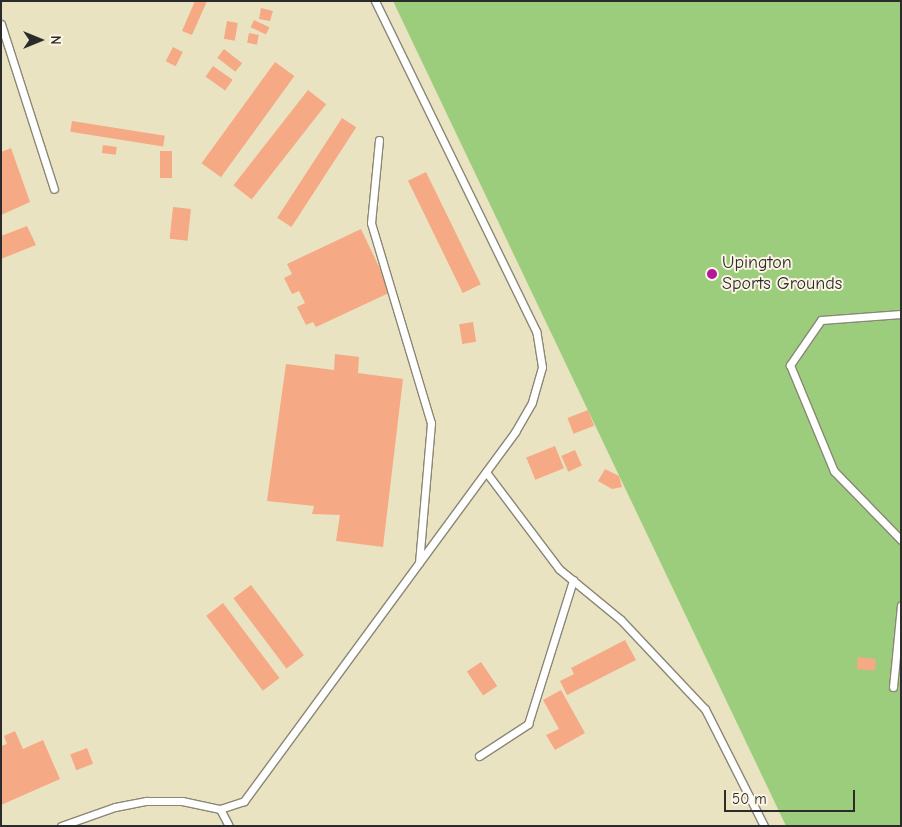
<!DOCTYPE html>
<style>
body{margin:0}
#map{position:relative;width:902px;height:827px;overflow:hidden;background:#eae3c2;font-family:"Comic Neue",sans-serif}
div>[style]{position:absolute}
.green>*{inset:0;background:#9ccd7c}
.building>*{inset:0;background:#f6a985;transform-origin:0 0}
.roads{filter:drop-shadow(1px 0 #8a8776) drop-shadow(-1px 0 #8a8776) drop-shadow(0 1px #8a8776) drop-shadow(0 -1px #8a8776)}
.service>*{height:7px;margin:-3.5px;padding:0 3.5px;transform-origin:3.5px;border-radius:3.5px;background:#fff}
.dots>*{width:14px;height:14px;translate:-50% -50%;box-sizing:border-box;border:2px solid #fcf5e5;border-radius:50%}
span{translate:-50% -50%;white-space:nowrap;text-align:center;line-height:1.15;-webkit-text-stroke:4px #fcf5e5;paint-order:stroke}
.poi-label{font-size:18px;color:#2b2b2b}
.left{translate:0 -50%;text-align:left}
.frame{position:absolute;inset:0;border:2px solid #2b2b2b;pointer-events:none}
.north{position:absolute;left:15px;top:15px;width:50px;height:50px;-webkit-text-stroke:4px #fcf5e5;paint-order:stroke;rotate:90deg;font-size:14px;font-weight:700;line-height:20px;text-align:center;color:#2b2b2b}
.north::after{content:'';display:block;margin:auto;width:18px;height:22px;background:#2b2b2b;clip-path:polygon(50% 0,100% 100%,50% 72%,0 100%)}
.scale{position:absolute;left:724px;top:790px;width:131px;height:22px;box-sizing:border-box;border:2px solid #2b2b2b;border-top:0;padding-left:6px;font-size:15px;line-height:18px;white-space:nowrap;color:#2b2b2b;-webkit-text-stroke:4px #fcf5e5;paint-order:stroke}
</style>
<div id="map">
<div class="green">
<div style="clip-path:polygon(393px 1px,901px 1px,901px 826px,786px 826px)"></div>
</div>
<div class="building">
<div style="clip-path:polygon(195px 1px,207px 1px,192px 35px,182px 31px)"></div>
<div style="clip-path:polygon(261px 8px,273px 11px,270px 21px,259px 19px)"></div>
<div style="left:254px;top:20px;width:17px;height:8px;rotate:25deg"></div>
<div style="left:227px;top:21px;width:11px;height:18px;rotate:10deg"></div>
<div style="left:249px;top:33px;width:10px;height:10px;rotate:11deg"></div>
<div style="left:173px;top:47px;width:11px;height:16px;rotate:27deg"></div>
<div style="left:224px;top:49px;width:23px;height:11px;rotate:38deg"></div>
<div style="left:275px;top:62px;width:24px;height:125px;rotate:36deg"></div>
<div style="left:213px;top:66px;width:24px;height:13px;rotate:35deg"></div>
<div style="left:308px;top:90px;width:23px;height:121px;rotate:38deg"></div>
<div style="left:342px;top:118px;width:17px;height:119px;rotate:33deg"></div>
<div style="left:72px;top:121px;width:94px;height:11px;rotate:9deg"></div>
<div style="left:103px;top:145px;width:14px;height:8px;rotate:8deg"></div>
<div style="clip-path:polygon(11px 148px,30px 202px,1px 215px,1px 152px)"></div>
<div style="left:160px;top:151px;width:12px;height:27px"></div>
<div style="left:426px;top:172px;width:125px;height:20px;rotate:64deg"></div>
<div style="left:173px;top:207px;width:18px;height:32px;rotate:6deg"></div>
<div style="clip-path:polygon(27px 226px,36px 245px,1px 259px,1px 236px)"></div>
<div style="clip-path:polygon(361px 229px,391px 292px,316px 327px,313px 322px,306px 325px,297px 307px,305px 303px,299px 291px,292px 294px,284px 278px,292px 274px,287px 264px)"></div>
<div style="left:473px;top:322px;width:20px;height:14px;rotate:81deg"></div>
<div style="clip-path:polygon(335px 354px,359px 357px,358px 373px,403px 379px,383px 547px,336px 541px,340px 515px,312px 514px,314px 506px,267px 501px,286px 364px,334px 370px)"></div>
<div style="left:588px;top:410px;width:17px;height:22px;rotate:69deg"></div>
<div style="left:555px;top:446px;width:24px;height:31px;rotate:68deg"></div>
<div style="left:575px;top:450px;width:17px;height:15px;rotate:66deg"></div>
<div style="clip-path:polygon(605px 469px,619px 476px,622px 487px,612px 489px,598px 481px)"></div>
<div style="left:251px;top:585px;width:88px;height:22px;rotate:53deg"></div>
<div style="left:223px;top:603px;width:94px;height:21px;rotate:53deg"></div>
<div style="clip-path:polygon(625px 640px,636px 660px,567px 695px,560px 681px,574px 674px,571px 668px)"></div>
<div style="left:858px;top:657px;width:18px;height:12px;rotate:6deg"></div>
<div style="left:481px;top:662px;width:29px;height:17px;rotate:56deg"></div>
<div style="clip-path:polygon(561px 690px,585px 733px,555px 750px,546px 735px,559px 729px,543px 700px)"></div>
<div style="clip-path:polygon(15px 731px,23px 749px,43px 740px,60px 779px,1px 805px,1px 746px,7px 744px,4px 736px)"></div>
<div style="left:87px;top:748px;width:17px;height:18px;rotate:69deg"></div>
</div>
<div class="roads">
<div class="service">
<div style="left:1px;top:24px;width:173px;rotate:72.2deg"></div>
<div style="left:379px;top:140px;width:83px;rotate:95.5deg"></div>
<div style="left:371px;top:223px;width:209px;rotate:73.3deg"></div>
<div style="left:431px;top:423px;width:140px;rotate:94.9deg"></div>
<div style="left:901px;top:314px;width:80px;rotate:175.7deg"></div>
<div style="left:821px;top:320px;width:55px;rotate:124.6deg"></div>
<div style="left:790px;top:365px;width:115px;rotate:67.5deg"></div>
<div style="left:834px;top:471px;width:96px;rotate:45.8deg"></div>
<div style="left:486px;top:472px;width:121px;rotate:53deg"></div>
<div style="left:559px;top:569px;width:80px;rotate:39.4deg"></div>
<div style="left:621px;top:620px;width:122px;rotate:46.7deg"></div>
<div style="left:705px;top:709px;width:131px;rotate:63.2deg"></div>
<div style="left:893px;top:687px;width:82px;rotate:-84.4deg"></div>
<div style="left:479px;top:756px;width:59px;rotate:-33.1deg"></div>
<div style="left:528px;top:724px;width:151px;rotate:-72.6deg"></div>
<div style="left:220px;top:809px;width:19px;rotate:62deg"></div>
<div style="left:61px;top:826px;width:57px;rotate:-19.4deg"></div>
<div style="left:115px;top:807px;width:32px;rotate:-11deg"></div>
<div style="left:146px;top:801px;width:36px"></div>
<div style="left:182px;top:801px;width:39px;rotate:12deg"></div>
<div style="left:220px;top:809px;width:25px;rotate:-18deg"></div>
<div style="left:244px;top:801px;width:458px;rotate:-53.7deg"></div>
<div style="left:515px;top:432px;width:34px;rotate:-60deg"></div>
<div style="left:532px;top:402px;width:36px;rotate:-74deg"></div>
<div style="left:542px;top:367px;width:36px;rotate:-99deg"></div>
<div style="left:536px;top:331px;width:367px;rotate:-116deg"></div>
</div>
</div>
<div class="dots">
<div style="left:712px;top:274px;background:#b5179e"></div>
</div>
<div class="poi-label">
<span class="left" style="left:722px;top:274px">Upington<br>Sports Grounds</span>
</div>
<div class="frame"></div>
<div class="north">N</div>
<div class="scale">50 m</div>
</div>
